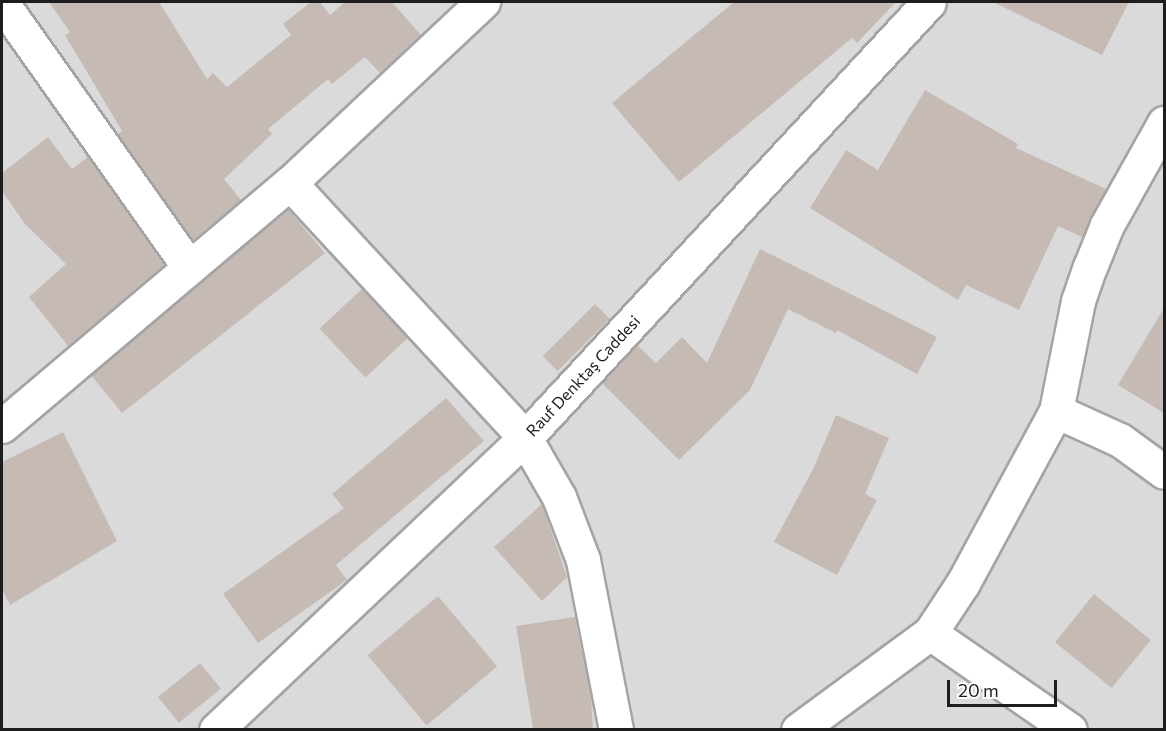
<!DOCTYPE html>
<meta charset="utf-8">
<style>
body{margin:0}
#map{position:relative;width:1166px;height:731px;overflow:hidden;background:#eee9e2;font-family:Commissioner,sans-serif}
div>[style]{position:absolute}
.residential>*{inset:0;background:#dbdada;transform-origin:0 0}
.building>*{inset:0;background:#c6bab5;transform-origin:0 0}
.roads{filter:drop-shadow(2px 0 #a4a4a4) drop-shadow(-2px 0 #a4a4a4) drop-shadow(0 2px #a4a4a4) drop-shadow(0 -2px #a4a4a4)}
.minor>*{height:33px;margin:-16.5px;padding:0 16.5px;transform-origin:16.5px;border-radius:16.5px;background:#fff}
.tertiary>*{height:33px;margin:-16.5px;padding:0 16.5px;transform-origin:16.5px;border-radius:16.5px;background:#fff}
span{translate:-50% -50%;white-space:nowrap;text-align:center;line-height:1.15;-webkit-text-stroke:6px #fff;paint-order:stroke}
.street-label{font-size:16px;color:#1d1d1d}
.frame{position:absolute;inset:0;border:3px solid #1d1d1d;pointer-events:none}
.scale{position:absolute;left:947px;top:680px;width:110px;height:27px;box-sizing:border-box;border:3px solid #1d1d1d;border-top:0;padding-left:8px;font-size:18px;line-height:21px;white-space:nowrap;color:#1d1d1d;-webkit-text-stroke:4px #fff;paint-order:stroke}
</style>
<div id="map">
<div class="residential">
<div style="left:2px;top:2px;width:1162px;height:727px"></div>
</div>
<div class="building">
<div style="clip-path:polygon(49px 2px,159px 2px,207px 79px,213px 73px,227px 87px,291px 35px,283px 24px,311px 2px,320px 2px,330px 15px,345px 2px,392px 2px,421px 35px,380px 73px,365px 57px,332px 84px,328px 79px,268px 129px,272px 134px,224px 179px,241px 200px,193px 240px,118px 134px,122px 131px,65px 35px,70px 32px)"></div>
<div style="clip-path:polygon(734px 2px,896px 2px,857px 43px,852px 38px,679px 182px,612px 103px)"></div>
<div style="clip-path:polygon(993px 2px,1129px 2px,1102px 55px)"></div>
<div style="clip-path:polygon(925px 90px,1018px 144px,1016px 148px,1106px 189px,1082px 237px,1058px 226px,1019px 310px,966px 285px,958px 300px,810px 208px,846px 150px,878px 170px)"></div>
<div style="clip-path:polygon(48px 137px,72px 169px,88px 157px,164px 265px,68px 346px,29px 297px,66px 264px,25px 224px,2px 191px,2px 173px)"></div>
<div style="clip-path:polygon(288px 209px,325px 253px,122px 413px,91px 375px)"></div>
<div style="clip-path:polygon(760px 249px,937px 337px,917px 374px,837px 330px,836px 333px,788px 309px,750px 390px,679px 460px,602px 383px,637px 345px,656px 363px,682px 337px,707px 363px)"></div>
<div style="left:362px;top:289px;width:67px;height:58px;rotate:47deg"></div>
<div style="left:595px;top:304px;width:21px;height:74px;rotate:45deg"></div>
<div style="clip-path:polygon(1164px 308px,1164px 413px,1118px 385px)"></div>
<div style="clip-path:polygon(446px 398px,484px 441px,336px 565px,347px 580px,258px 643px,223px 594px,344px 508px,332px 494px)"></div>
<div style="clip-path:polygon(836px 415px,889px 438px,865px 494px,877px 500px,837px 575px,774px 542px,814px 467px)"></div>
<div style="clip-path:polygon(63px 432px,117px 541px,10px 605px,2px 589px,2px 462px)"></div>
<div style="clip-path:polygon(542px 504px,567px 577px,542px 601px,494px 547px)"></div>
<div style="left:1094px;top:594px;width:73px;height:62px;rotate:39deg"></div>
<div style="left:438px;top:596px;width:92px;height:92px;rotate:50deg"></div>
<div style="clip-path:polygon(575px 617px,591px 697px,593px 729px,533px 729px,516px 626px)"></div>
<div style="left:200px;top:663px;width:33px;height:54px;rotate:51deg"></div>
</div>
<div class="roads">
<div class="minor">
<div style="left:2px;top:3px;width:324px;rotate:54.7deg"></div>
<div style="left:290px;top:183px;width:347px;rotate:47.3deg"></div>
<div style="left:525px;top:438px;width:68px;rotate:60deg"></div>
<div style="left:559px;top:497px;width:67px;rotate:69.1deg"></div>
<div style="left:583px;top:560px;width:173px;rotate:79deg"></div>
<div style="left:1056px;top:411px;width:70px;rotate:24.4deg"></div>
<div style="left:1120px;top:440px;width:54px;rotate:36deg"></div>
<div style="left:930px;top:633px;width:170px;rotate:34.7deg"></div>
<div style="left:798px;top:730px;width:164px;rotate:-36.3deg"></div>
<div style="left:930px;top:633px;width:60px;rotate:-56.6deg"></div>
<div style="left:963px;top:583px;width:196px;rotate:-61.6deg"></div>
<div style="left:1056px;top:411px;width:112px;rotate:-78.7deg"></div>
<div style="left:1078px;top:301px;width:36px;rotate:-71deg"></div>
<div style="left:1090px;top:267px;width:45px;rotate:-68deg"></div>
<div style="left:1107px;top:225px;width:117px;rotate:-60.8deg"></div>
</div>
<div class="tertiary">
<div style="left:2px;top:426px;width:377px;rotate:-40.2deg"></div>
<div style="left:290px;top:183px;width:265px;rotate:-43.2deg"></div>
<div style="left:216px;top:730px;width:425px;rotate:-43.4deg"></div>
<div style="left:525px;top:438px;width:594px;rotate:-47.18deg"></div>
</div>
</div>
<div class="street-label">
<span style="left:583px;top:376px;rotate:-47deg">Rauf Denktaş Caddesi</span>
</div>
<div class="frame"></div>
<div class="scale">20 m</div>
</div>
